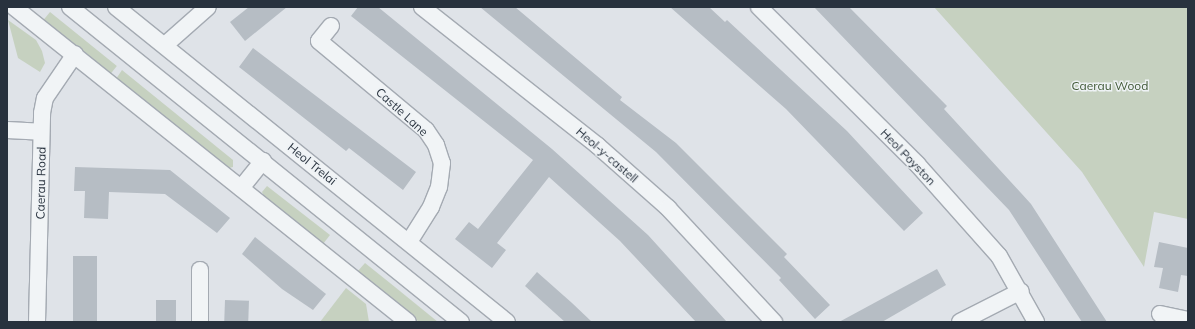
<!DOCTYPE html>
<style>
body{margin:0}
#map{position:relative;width:1195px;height:329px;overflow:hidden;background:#dfe3e8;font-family:Mulish,sans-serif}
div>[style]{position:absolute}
.green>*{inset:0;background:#c6d1c0;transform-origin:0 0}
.building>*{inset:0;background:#b6bdc4;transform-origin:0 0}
.roads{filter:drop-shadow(1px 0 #a4aab2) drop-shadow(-1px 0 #a4aab2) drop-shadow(0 1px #a4aab2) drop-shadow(0 -1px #a4aab2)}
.minor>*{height:16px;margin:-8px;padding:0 8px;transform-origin:8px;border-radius:8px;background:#f1f4f6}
span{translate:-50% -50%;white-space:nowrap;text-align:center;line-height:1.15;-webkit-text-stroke:3px #eef2f5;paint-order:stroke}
.park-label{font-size:12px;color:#405936}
.street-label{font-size:12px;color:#28323e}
.frame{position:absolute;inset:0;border:8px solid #28323e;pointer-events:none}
</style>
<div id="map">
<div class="green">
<div style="clip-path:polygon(934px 7px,1188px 7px,1188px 219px,1154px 212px,1144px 267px,1082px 172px)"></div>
<div style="left:50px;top:12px;width:86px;height:12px;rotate:39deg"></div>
<div style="clip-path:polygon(8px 20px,36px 40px,42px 51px,45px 63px,40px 72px,18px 58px)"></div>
<div style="clip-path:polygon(122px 70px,233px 160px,233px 167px,229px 168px,116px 79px)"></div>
<div style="clip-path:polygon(267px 186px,330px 235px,323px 244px,265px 198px,262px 192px)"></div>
<div style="clip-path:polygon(365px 263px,390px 283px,438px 322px,419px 322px,357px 272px)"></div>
<div style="clip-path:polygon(346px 288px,366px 304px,369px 322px,320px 322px)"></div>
</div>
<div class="building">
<div style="clip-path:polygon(249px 7px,287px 7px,245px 41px,230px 22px)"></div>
<div style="clip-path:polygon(358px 7px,378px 7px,552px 149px,648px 235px,727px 322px,696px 322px,620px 241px,549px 177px,497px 243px,506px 250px,492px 268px,455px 239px,469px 222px,478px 229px,533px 160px,351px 16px)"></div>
<div style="clip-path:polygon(480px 7px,515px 7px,622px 97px,620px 100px,676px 143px,787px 254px,784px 257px,830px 305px,815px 319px,779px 280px,781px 278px,656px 152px)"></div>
<div style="clip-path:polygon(670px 7px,709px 7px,725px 22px,727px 20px,847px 131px,923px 213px,904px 231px,786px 109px)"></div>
<div style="clip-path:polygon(814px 7px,849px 7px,947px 106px,944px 109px,1031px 204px,1107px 322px,1082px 322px,1009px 210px)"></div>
<div style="clip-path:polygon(253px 48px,416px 172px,403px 190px,349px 148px,346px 151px,239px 67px)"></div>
<div style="clip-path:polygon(75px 167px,170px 170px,230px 218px,217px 233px,165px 194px,109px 192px,108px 219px,84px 218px,85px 191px,74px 191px)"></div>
<div style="clip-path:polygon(255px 237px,326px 294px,313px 310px,282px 289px,242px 254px)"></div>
<div style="clip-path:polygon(1159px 242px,1188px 248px,1188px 276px,1181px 275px,1178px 292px,1159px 288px,1163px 268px,1154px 267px)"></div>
<div style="left:73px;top:256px;width:24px;height:66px"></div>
<div style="clip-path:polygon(937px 269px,946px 285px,882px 322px,839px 322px)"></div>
<div style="clip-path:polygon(537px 272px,572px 303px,592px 322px,565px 322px,525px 286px)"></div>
<div style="left:156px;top:300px;width:20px;height:22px"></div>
<div style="left:225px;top:300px;width:24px;height:22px;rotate:2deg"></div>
</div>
<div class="roads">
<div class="minor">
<div style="left:14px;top:7px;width:504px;rotate:38.64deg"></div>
<div style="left:70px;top:7px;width:502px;rotate:38.86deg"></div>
<div style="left:116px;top:7px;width:502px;rotate:38.86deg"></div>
<div style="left:422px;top:7px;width:224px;rotate:38.3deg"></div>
<div style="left:598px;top:146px;width:94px;rotate:41.5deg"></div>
<div style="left:668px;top:208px;width:156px;rotate:47.1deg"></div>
<div style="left:759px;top:7px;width:223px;rotate:44.8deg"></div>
<div style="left:917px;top:164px;width:123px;rotate:48.3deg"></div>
<div style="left:999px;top:256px;width:76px;rotate:60.7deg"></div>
<div style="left:331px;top:26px;width:19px;rotate:129deg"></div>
<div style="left:319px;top:41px;width:139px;rotate:39.8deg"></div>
<div style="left:426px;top:130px;width:18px;rotate:56deg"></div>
<div style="left:436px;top:145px;width:19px;rotate:72deg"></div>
<div style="left:442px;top:163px;width:24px;rotate:97deg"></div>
<div style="left:439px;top:187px;width:22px;rotate:112deg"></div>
<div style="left:431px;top:207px;width:41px;rotate:122.2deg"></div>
<div style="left:165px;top:45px;width:57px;rotate:-41.5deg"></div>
<div style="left:7px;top:130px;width:34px;rotate:3deg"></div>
<div style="left:241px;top:188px;width:35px;rotate:-51deg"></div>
<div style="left:1160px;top:314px;width:29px;rotate:12deg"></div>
<div style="left:37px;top:322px;width:209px;rotate:-88.6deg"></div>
<div style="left:42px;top:113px;width:15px;rotate:-79deg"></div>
<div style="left:45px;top:98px;width:53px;rotate:-55.7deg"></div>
<div style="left:200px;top:322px;width:52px;rotate:-90deg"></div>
<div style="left:960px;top:322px;width:68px;rotate:-26.9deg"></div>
</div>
</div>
<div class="park-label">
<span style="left:1110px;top:86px">Caerau Wood</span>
</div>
<div class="street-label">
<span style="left:402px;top:112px;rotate:42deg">Castle Lane</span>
<span style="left:607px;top:155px;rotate:41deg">Heol-y-castell</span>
<span style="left:908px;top:157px;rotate:46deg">Heol Poyston</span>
<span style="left:312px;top:164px;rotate:39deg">Heol Trelai</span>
<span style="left:41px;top:183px;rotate:-89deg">Caerau Road</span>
</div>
<div class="frame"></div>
</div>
